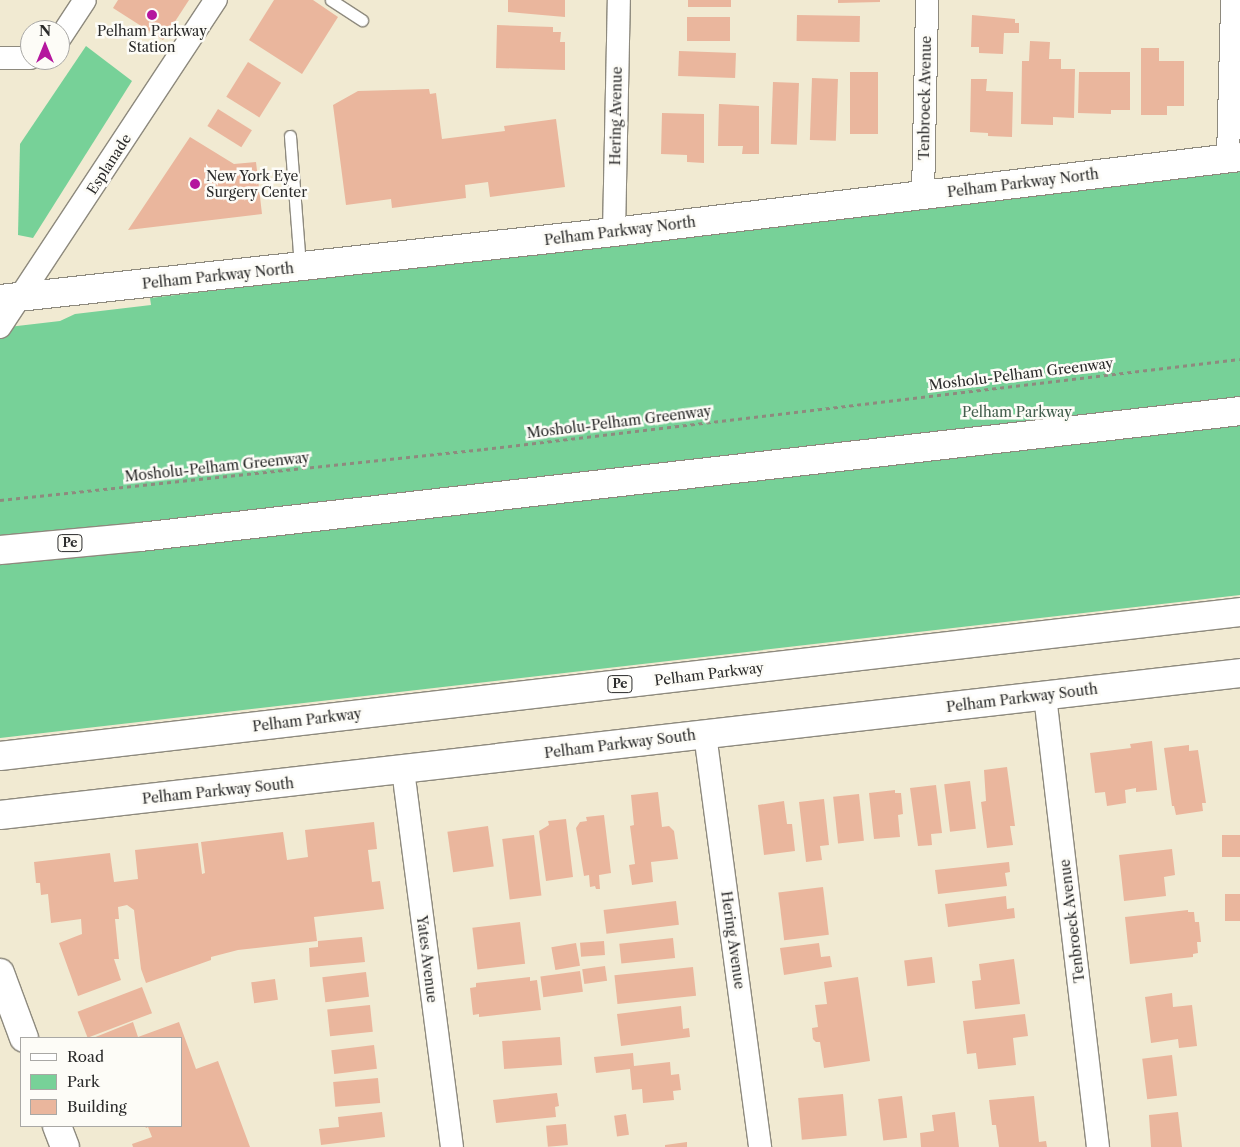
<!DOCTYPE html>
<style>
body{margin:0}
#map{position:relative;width:1240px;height:1147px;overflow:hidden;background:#f1ead2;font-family:"Libre Caslon Text",serif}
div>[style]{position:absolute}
.green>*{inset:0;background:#77d198}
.building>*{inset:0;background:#eab69d;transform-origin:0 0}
.path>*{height:3px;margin-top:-1.5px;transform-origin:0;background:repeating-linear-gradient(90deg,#8e8a7e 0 4px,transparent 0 8px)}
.roads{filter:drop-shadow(1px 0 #8e8a7e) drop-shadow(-1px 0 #8e8a7e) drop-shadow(0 1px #8e8a7e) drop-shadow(0 -1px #8e8a7e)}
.lane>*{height:11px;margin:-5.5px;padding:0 5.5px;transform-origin:5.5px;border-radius:5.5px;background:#fff}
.street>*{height:22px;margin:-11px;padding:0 11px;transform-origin:11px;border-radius:11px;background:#fff}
.secondary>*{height:28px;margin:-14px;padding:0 14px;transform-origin:14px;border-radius:14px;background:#fff}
.primary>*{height:28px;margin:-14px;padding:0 14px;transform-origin:14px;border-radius:14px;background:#fff}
.dots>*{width:14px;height:14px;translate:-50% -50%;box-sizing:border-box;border:2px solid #fdfcf7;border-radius:50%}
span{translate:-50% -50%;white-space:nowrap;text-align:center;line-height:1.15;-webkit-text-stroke:5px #fdfcf7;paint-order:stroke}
.shield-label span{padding:1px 4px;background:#fdfcf7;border:1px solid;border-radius:4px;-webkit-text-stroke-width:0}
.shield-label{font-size:12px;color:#2b2b2b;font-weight:700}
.poi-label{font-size:14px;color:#2b2b2b}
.left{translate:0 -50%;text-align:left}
.street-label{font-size:14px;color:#2b2b2b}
.park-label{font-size:14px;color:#425d4c}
.legend{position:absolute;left:20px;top:1037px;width:162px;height:90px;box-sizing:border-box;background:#fdfcf7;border:1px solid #a9a8a5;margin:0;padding:6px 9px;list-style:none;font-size:15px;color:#2b2b2b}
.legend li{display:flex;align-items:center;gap:10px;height:25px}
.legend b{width:25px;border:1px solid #a9a8a5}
.north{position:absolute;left:20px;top:20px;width:50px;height:50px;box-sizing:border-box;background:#fdfcf7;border:1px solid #a9a8a5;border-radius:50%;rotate:0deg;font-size:14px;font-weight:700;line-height:20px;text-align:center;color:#2b2b2b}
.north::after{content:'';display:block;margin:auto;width:18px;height:22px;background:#b5179e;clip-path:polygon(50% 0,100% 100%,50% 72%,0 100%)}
</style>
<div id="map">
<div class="green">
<div style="clip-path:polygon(86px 46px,132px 81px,33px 238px,18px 235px,20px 144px)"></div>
<div style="clip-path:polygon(1240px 172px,1240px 595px,0 738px,0 328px,60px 321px,75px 314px,151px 305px,150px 298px)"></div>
</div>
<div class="building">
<div style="clip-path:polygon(118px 0,189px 0,163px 40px,113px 8px)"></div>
<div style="clip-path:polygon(274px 0,313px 0,338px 17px,302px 74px,249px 40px)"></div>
<div style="clip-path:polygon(508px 0,565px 0,565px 17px,508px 12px)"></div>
<div style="left:688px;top:0;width:43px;height:7px"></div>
<div style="clip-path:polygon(838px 0,880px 0,880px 2px,838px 3px)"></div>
<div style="left:797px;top:15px;width:63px;height:26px;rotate:1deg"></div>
<div style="clip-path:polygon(972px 15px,1015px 19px,1015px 23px,1019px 23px,1019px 33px,1004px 33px,1003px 54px,979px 53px,979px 47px,971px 47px)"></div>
<div style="left:730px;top:17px;width:24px;height:43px;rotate:90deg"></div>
<div style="clip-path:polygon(497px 25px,553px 27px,553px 32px,561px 32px,560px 42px,565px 42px,565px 70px,496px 68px)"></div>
<div style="clip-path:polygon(1030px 41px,1050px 42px,1049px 59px,1061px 59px,1061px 69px,1075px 69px,1074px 118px,1053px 117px,1053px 125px,1021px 124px,1022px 61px,1029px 61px)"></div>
<div style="clip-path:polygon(1141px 48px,1159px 48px,1159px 61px,1184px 61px,1184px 106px,1167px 106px,1167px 115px,1141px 115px)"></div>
<div style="left:679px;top:51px;width:57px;height:25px;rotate:2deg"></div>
<div style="left:248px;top:62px;width:39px;height:41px;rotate:32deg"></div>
<div style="left:850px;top:72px;width:28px;height:62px"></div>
<div style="clip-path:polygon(1079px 72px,1130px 72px,1130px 110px,1111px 110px,1111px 114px,1078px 113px)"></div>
<div style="left:812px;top:78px;width:26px;height:62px;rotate:2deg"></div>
<div style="clip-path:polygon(971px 79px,987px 79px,986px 91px,1013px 92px,1012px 137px,988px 136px,988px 133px,970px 132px)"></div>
<div style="left:773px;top:82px;width:26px;height:62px;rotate:2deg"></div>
<div style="clip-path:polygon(429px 89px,430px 94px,436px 93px,442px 139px,505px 131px,504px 126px,556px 119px,565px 187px,490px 197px,488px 182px,465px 185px,466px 198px,392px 208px,391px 199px,346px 205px,333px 105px,358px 91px)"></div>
<div style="clip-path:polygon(719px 104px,759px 106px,759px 154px,742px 154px,743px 146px,718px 146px)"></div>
<div style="left:218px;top:109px;width:40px;height:20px;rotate:32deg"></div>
<div style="clip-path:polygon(662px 113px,704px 114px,704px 163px,687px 162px,687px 155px,661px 154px)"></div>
<div style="clip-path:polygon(190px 137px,234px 164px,256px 162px,262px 214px,128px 230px)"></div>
<div style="clip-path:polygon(1152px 741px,1157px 790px,1136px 792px,1136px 788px,1125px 790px,1126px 803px,1107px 806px,1105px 792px,1095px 793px,1090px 753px,1131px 748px,1130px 744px)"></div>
<div style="clip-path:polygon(1189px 745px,1189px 751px,1198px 750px,1206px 803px,1202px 803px,1203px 811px,1176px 815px,1174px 806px,1172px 806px,1164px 748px)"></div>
<div style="clip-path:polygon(1007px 767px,1015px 826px,1010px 826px,1013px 845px,987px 848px,981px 802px,986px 801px,984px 770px)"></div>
<div style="left:970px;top:781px;width:48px;height:26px;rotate:83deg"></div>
<div style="clip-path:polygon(936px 785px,942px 833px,931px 834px,932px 845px,918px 846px,910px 788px)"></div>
<div style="clip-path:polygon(895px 790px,895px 793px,901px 793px,903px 814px,898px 815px,900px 837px,874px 839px,869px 793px)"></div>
<div style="clip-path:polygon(658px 792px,662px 827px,669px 826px,674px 831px,678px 859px,651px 862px,653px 882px,632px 885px,629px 865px,635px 864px,630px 826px,634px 825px,631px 795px)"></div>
<div style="left:859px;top:794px;width:47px;height:26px;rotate:84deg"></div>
<div style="clip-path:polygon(824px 799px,829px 845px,820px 846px,822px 860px,806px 862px,799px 802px)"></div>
<div style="clip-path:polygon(784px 801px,787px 824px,792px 824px,795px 851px,764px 855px,758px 805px)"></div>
<div style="clip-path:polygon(604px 815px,611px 873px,599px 875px,600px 889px,596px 889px,595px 886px,590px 887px,589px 875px,584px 876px,576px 828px,580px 822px,587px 821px,586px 817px)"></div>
<div style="clip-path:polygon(566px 819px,573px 877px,546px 881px,539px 831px,549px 825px,548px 821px)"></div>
<div style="clip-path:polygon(374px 822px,377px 849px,368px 850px,372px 882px,380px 881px,384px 909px,314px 917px,317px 941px,238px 950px,211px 957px,211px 960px,146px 983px,141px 969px,134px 910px,127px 905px,118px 907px,119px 919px,115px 919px,119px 959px,114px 959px,121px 980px,78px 996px,59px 943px,82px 934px,81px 919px,51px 923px,48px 894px,41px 895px,40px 883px,36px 883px,34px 862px,110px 853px,114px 882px,138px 879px,135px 850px,198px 843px,202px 874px,205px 873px,201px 842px,283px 832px,287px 860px,308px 857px,305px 830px)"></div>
<div style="left:488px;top:826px;width:41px;height:41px;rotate:82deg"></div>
<div style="left:534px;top:835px;width:61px;height:32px;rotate:83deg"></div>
<div style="left:1240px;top:835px;width:22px;height:18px;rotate:90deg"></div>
<div style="clip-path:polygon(1172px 849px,1175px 875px,1164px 877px,1166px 896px,1124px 901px,1119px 855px)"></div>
<div style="clip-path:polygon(1009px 862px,1010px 872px,1005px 873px,1007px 886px,938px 894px,935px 870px)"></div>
<div style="left:823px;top:887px;width:48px;height:45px;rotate:83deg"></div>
<div style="left:1240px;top:894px;width:27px;height:15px;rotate:90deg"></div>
<div style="clip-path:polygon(1006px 896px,1007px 909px,1014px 908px,1015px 918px,948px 927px,945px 904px)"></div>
<div style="left:676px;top:901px;width:24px;height:73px;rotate:83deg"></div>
<div style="clip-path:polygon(1188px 910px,1188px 912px,1194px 912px,1195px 922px,1199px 922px,1201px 942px,1197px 942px,1198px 953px,1193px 954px,1193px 957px,1130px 964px,1125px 917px)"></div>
<div style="left:520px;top:922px;width:42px;height:48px;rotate:83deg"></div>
<div style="clip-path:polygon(362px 937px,365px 962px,310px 967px,309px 948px,318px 947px,318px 941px)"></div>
<div style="left:673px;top:938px;width:20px;height:54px;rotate:84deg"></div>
<div style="left:604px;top:941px;width:14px;height:24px;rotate:86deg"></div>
<div style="left:576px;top:943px;width:23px;height:25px;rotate:80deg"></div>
<div style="clip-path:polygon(819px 943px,821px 957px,830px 956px,832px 967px,784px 975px,780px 948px)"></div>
<div style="left:932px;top:957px;width:26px;height:28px;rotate:83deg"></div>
<div style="clip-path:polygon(1014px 959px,1020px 1004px,975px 1009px,972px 981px,981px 980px,979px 964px)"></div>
<div style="left:605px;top:966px;width:15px;height:23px;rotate:82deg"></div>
<div style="left:693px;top:967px;width:29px;height:79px;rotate:84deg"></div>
<div style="left:580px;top:971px;width:21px;height:40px;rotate:82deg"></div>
<div style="left:366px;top:972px;width:25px;height:44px;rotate:83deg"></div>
<div style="clip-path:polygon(530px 977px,530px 981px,537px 980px,541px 1010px,479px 1017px,479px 1014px,473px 1015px,470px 988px,476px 987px,476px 983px)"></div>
<div style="clip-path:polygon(858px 977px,870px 1061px,824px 1068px,820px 1042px,816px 1042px,813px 1039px,812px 1028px,818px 1027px,815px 1005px,827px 1004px,824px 982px)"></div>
<div style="left:275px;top:979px;width:21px;height:24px;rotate:82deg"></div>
<div style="left:142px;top:987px;width:28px;height:69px;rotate:69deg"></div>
<div style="clip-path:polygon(1172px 993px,1173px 1007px,1192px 1005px,1197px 1046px,1179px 1048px,1178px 1039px,1151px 1043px,1145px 997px)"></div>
<div style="left:370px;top:1005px;width:27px;height:43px;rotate:84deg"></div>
<div style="clip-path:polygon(681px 1006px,683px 1029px,689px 1028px,690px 1037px,621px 1046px,617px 1014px)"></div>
<div style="clip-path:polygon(1025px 1014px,1028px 1036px,1013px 1038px,1016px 1065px,978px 1069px,976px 1053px,967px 1054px,963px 1021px)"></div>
<div style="clip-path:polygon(133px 1022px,138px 1037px,179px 1022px,196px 1069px,218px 1061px,250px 1147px,133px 1147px,132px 1144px,152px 1137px,148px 1127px,146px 1128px,145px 1126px,181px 1126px,181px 1038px,93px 1038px)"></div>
<div style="left:560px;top:1037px;width:28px;height:58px;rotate:86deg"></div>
<div style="left:374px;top:1045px;width:24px;height:43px;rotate:83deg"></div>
<div style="clip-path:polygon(633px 1053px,634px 1066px,670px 1062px,671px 1075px,679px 1074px,681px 1090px,673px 1091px,674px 1100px,643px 1103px,642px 1089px,632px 1090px,630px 1069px,596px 1073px,594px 1057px)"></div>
<div style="left:1172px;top:1055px;width:41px;height:30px;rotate:83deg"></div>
<div style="left:378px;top:1078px;width:25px;height:45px;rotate:85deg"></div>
<div style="clip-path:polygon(557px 1093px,559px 1106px,555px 1107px,556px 1117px,496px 1123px,493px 1100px)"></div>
<div style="left:843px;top:1094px;width:42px;height:45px;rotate:85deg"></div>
<div style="left:902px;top:1096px;width:42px;height:24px;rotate:83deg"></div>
<div style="clip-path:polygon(1034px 1096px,1039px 1142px,1046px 1141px,1047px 1147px,999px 1147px,996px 1125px,992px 1125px,989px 1100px)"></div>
<div style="clip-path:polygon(382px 1112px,385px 1137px,321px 1145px,319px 1129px,339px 1127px,338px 1117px)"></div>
<div style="clip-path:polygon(955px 1112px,959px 1147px,921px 1147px,920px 1133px,934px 1131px,932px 1115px)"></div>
<div style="clip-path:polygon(1178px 1112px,1182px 1147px,1151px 1147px,1149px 1115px)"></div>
<div style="left:626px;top:1114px;width:21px;height:12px;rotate:82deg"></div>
<div style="left:566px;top:1124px;width:21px;height:20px;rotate:85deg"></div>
<div style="clip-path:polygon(687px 1142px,687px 1147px,665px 1147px,665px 1145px)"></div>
</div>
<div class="path">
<div style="left:0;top:500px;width:487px;rotate:-6deg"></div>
<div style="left:484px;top:449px;width:761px;rotate:-6.79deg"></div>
</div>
<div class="roads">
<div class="lane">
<div style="left:331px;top:0;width:37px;rotate:33deg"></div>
<div style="left:290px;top:136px;width:131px;rotate:85.6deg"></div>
</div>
<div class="street">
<div style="left:60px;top:38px;width:45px;rotate:-56.7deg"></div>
<div style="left:0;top:58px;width:30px"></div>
<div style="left:1228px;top:158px;width:158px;rotate:-88.5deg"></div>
<div style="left:923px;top:196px;width:196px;rotate:-88.8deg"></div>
<div style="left:614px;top:232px;width:232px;rotate:-88.8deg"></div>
<div style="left:0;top:327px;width:392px;rotate:-56.6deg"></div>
<div style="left:1045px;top:696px;width:454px;rotate:83.3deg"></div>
<div style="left:705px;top:734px;width:417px;rotate:82.4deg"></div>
<div style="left:403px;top:770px;width:380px;rotate:82.6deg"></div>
</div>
<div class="secondary">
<div style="left:0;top:299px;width:618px;rotate:-6.23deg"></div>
<div style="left:614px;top:232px;width:630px;rotate:-6.83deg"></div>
<div style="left:0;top:815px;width:1248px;rotate:-6.53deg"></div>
<div style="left:0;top:973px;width:69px;rotate:69.7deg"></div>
<div style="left:57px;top:1126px;width:22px;rotate:69deg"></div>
</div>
<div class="primary">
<div style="left:0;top:550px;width:141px;rotate:-5.3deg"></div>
<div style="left:140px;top:537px;width:1107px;rotate:-6.53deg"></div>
<div style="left:0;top:756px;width:1248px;rotate:-6.62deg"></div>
</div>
</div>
<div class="dots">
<div style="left:152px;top:15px;background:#b5179e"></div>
<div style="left:195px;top:184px;background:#b5179e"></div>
</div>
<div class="shield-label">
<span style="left:70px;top:543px">Pe</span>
<span style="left:620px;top:684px">Pe</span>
</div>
<div class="poi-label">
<span style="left:152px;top:39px">Pelham Parkway<br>Station</span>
<span class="left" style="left:206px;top:184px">New York Eye<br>Surgery Center</span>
</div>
<div class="street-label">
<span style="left:925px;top:98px;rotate:-89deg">Tenbroeck Avenue</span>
<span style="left:616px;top:116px;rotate:-89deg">Hering Avenue</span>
<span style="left:109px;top:164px;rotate:-57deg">Esplanade</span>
<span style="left:1023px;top:183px;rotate:-7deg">Pelham Parkway North</span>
<span style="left:620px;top:231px;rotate:-7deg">Pelham Parkway North</span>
<span style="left:218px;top:276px;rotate:-6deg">Pelham Parkway North</span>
<span style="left:1021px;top:374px;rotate:-7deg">Mosholu-Pelham Greenway</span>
<span style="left:619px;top:422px;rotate:-7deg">Mosholu-Pelham Greenway</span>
<span style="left:217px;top:467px;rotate:-6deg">Mosholu-Pelham Greenway</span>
<span style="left:709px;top:674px;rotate:-7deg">Pelham Parkway</span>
<span style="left:1022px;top:698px;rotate:-7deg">Pelham Parkway South</span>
<span style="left:307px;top:720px;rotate:-7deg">Pelham Parkway</span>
<span style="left:620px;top:744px;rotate:-7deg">Pelham Parkway South</span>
<span style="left:218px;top:791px;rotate:-6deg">Pelham Parkway South</span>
<span style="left:1072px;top:921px;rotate:-97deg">Tenbroeck Avenue</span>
<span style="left:733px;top:940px;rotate:82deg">Hering Avenue</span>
<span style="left:427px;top:959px;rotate:83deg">Yates Avenue</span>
</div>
<div class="park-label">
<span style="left:1017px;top:412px">Pelham Parkway</span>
</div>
<ul class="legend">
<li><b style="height:6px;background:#fff"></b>Road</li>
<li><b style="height:14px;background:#77d198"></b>Park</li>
<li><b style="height:14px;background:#eab69d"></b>Building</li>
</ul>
<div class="north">N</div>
</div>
